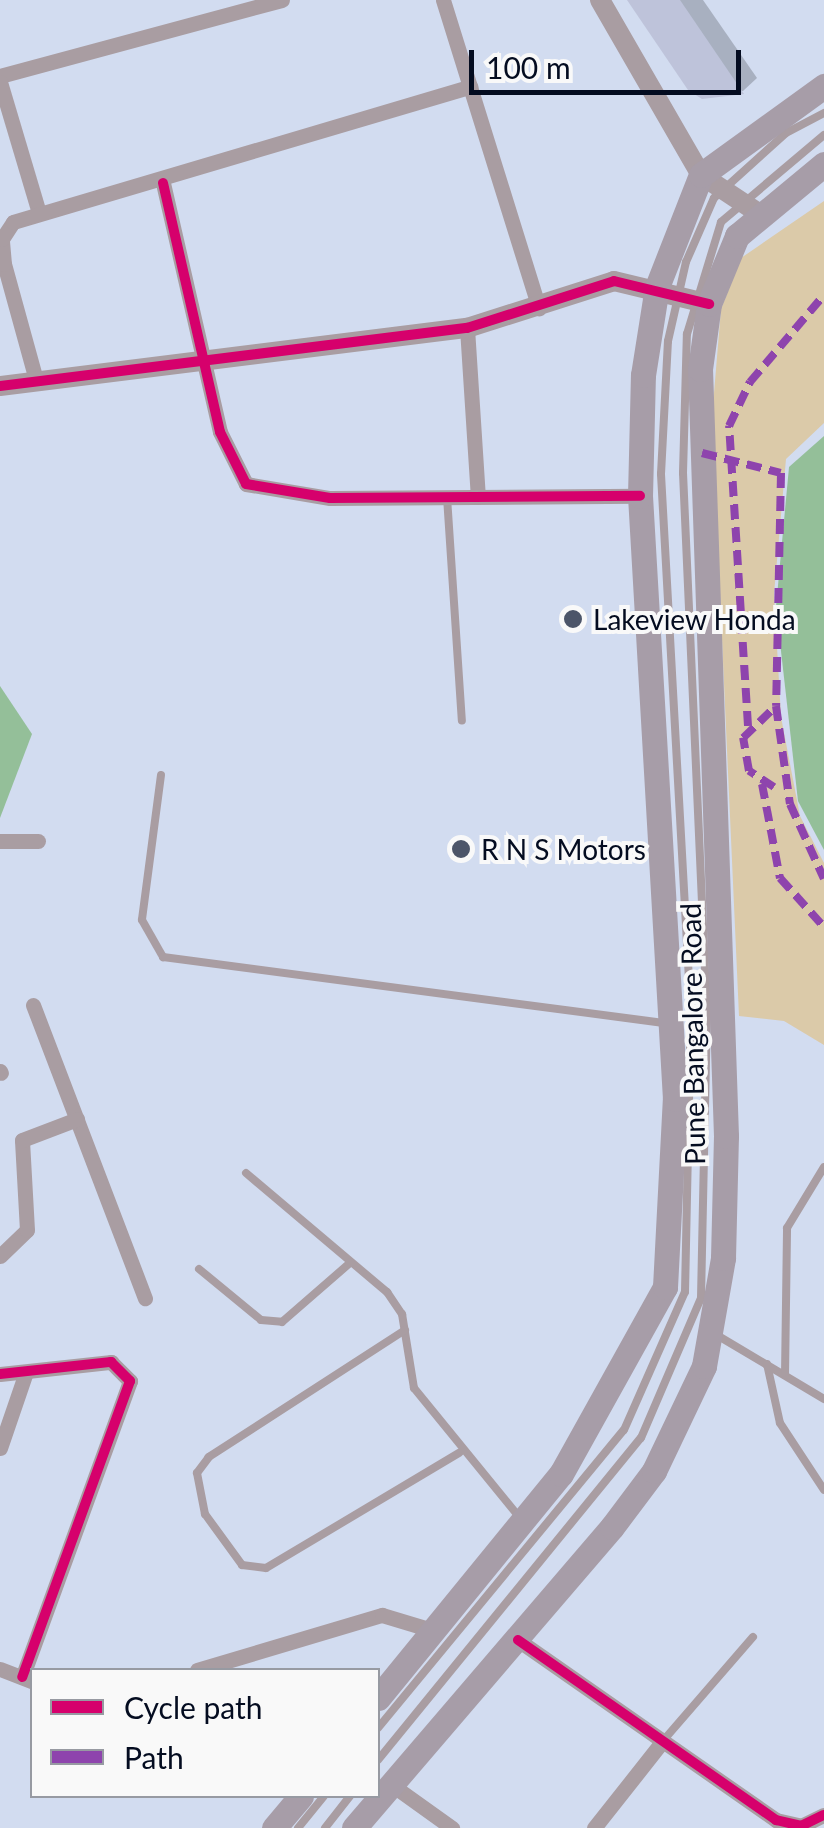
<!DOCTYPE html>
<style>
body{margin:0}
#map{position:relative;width:824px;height:1828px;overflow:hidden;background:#d2dcf0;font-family:Lato,sans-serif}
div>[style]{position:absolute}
.green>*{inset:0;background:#dbcaa9}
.water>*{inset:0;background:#94bf99}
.shadow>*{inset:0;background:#0003}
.building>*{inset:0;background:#bec3da}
.service>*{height:8px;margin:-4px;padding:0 4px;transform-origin:4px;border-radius:4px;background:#a99da2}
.minor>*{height:15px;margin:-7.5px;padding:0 7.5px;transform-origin:7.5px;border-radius:7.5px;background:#a99da2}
.tertiary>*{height:20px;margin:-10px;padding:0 10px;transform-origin:10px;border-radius:10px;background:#a99da2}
.primary>*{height:25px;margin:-12.5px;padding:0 12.5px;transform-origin:12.5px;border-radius:12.5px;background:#a79da8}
.quiet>*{height:8px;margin-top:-4px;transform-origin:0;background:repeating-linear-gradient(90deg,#8e44ad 0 15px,transparent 0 23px)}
.cycleway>*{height:10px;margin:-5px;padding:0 5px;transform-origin:5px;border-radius:5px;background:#d6006c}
.dots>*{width:28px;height:28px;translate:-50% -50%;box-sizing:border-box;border:5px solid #f9f9f9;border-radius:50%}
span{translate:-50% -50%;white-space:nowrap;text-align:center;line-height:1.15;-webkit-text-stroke:8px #f9f9f9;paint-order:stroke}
.poi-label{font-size:28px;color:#040c20}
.left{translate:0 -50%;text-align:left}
.street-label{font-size:28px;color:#040c20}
.legend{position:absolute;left:30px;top:1668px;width:350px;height:130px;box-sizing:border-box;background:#f9f9f9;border:2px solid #979aa2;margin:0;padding:12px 18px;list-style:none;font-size:30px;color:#040c20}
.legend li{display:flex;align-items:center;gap:20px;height:50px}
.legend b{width:50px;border:2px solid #979aa2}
.scale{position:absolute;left:469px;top:50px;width:272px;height:45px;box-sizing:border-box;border:5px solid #040c20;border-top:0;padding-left:12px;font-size:30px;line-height:35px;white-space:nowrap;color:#040c20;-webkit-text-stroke:8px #f9f9f9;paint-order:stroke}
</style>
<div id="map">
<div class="green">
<div style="clip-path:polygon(824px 201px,824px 423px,786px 459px,774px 594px,781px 717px,800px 816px,824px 863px,824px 1045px,784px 1021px,739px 1016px,712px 417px,721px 309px,741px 258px)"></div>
</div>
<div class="water">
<div style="clip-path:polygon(824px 436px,824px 850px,798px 801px,776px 607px,789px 467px)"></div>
<div style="clip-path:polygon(0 686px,32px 734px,0 818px)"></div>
</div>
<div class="shadow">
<div style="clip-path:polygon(632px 0,703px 0,757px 78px,743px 91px,703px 97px)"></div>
</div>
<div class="building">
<div style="clip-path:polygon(627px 0,680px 0,744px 94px,702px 99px,688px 90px)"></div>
</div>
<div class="service">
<div style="left:447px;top:497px;width:224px;rotate:86.2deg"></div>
<div style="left:161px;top:775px;width:146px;rotate:97.5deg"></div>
<div style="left:142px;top:920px;width:43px;rotate:60.4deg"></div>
<div style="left:163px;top:957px;width:505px;rotate:7.5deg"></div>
<div style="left:246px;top:1173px;width:185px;rotate:40.2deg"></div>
<div style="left:387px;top:1292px;width:27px;rotate:56deg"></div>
<div style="left:402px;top:1314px;width:75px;rotate:80.8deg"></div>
<div style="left:414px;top:1388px;width:168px;rotate:50.8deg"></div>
<div style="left:199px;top:1269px;width:80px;rotate:39.4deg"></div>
<div style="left:261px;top:1320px;width:21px;rotate:5deg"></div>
<div style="left:282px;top:1322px;width:91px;rotate:-41deg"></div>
<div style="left:405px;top:1330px;width:234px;rotate:147.1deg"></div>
<div style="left:209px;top:1457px;width:20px;rotate:127deg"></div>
<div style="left:197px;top:1473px;width:42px;rotate:79deg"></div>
<div style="left:205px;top:1514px;width:63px;rotate:54deg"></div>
<div style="left:242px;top:1565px;width:24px;rotate:7deg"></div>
<div style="left:266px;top:1568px;width:225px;rotate:-30.8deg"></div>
<div style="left:715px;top:1334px;width:127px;rotate:30.8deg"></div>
<div style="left:767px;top:1364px;width:60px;rotate:77.6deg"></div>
<div style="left:780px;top:1423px;width:80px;rotate:56.7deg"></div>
<div style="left:785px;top:1375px;width:147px;rotate:-89.2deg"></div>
<div style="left:787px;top:1228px;width:71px;rotate:-58.8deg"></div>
<div style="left:378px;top:1728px;width:386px;rotate:-50.5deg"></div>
<div style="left:624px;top:1430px;width:151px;rotate:-66.2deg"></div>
<div style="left:685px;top:1292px;width:276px;rotate:-88.8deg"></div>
<div style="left:691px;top:1016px;width:543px;rotate:-93.17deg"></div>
<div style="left:661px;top:474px;width:133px;rotate:-87deg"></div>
<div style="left:668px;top:341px;width:81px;rotate:-77.2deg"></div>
<div style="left:686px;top:262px;width:70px;rotate:-66.4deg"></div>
<div style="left:714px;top:198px;width:97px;rotate:-42.1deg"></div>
<div style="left:786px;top:133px;width:43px;rotate:-27.8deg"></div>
<div style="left:662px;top:1742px;width:139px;rotate:-49.1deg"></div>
<div style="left:378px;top:1760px;width:416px;rotate:-50.8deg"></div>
<div style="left:641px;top:1438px;width:152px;rotate:-66.8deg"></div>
<div style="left:701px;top:1298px;width:282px;rotate:-88.8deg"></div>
<div style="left:707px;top:1016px;width:544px;rotate:-92.53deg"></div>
<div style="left:683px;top:473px;width:139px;rotate:-88.4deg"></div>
<div style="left:687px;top:334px;width:117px;rotate:-73.1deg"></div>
<div style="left:721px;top:222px;width:135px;rotate:-40.2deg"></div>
<div style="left:298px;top:1828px;width:41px;rotate:-50.9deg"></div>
<div style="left:325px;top:1828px;width:41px;rotate:-52deg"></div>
</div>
<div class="minor">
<div style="left:443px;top:0;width:323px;rotate:72.7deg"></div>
<div style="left:0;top:76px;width:292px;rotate:-15.1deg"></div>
<div style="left:0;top:82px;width:137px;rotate:73.4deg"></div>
<div style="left:163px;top:183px;width:255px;rotate:77.1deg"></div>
<div style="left:220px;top:432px;width:58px;rotate:63.4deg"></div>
<div style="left:246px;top:484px;width:85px;rotate:9.5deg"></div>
<div style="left:330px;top:498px;width:310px;rotate:-0.4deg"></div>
<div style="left:467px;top:328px;width:169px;rotate:86.3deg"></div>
<div style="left:36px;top:380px;width:120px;rotate:-105.4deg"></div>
<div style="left:4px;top:264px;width:25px;rotate:-95deg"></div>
<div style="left:2px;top:239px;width:20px;rotate:-57deg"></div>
<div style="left:13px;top:222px;width:477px;rotate:-16.5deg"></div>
<div style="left:0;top:841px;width:38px"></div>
<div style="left:33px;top:1005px;width:314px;rotate:69.1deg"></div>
<div style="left:0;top:1071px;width:2px;rotate:63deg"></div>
<div style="left:0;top:1256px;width:37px;rotate:-44deg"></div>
<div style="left:27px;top:1230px;width:90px;rotate:-93.2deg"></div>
<div style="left:22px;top:1140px;width:59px;rotate:-20.9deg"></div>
<div style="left:0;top:1374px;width:112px;rotate:-6.2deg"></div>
<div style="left:111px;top:1362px;width:27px;rotate:45deg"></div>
<div style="left:130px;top:1381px;width:315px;rotate:110deg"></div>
<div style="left:0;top:1448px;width:80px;rotate:-71.1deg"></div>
<div style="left:518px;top:1640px;width:315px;rotate:34.9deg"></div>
<div style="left:776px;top:1820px;width:26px;rotate:13deg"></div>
<div style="left:801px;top:1826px;width:25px;rotate:-26deg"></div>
<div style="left:0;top:1669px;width:34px;rotate:21deg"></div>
<div style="left:197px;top:1670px;width:193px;rotate:-16.6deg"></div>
<div style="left:382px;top:1615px;width:52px;rotate:16.7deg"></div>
<div style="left:392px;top:1785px;width:74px;rotate:35.6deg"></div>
<div style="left:594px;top:1828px;width:110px;rotate:-51.7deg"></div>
</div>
<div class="tertiary">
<div style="left:600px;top:0;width:202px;rotate:60deg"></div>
<div style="left:701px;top:175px;width:71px;rotate:33.5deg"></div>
<div style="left:0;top:386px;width:471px;rotate:-7.1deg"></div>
<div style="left:467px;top:328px;width:154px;rotate:-17.7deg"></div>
<div style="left:614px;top:281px;width:98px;rotate:13.6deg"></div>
</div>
<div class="primary">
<div style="left:378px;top:1698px;width:289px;rotate:-50.8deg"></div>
<div style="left:561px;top:1474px;width:214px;rotate:-60.9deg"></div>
<div style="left:665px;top:1287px;width:188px;rotate:-87deg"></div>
<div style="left:675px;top:1099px;width:604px;rotate:-93.32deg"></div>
<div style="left:640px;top:496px;width:121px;rotate:-88.6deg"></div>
<div style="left:643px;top:375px;width:89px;rotate:-81deg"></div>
<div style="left:657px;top:287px;width:120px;rotate:-68.6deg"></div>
<div style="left:701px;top:175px;width:152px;rotate:-35.9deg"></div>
<div style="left:274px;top:1828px;width:42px;rotate:-49.8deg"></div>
<div style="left:354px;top:1828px;width:396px;rotate:-49.4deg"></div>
<div style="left:612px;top:1527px;width:70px;rotate:-53.1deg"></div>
<div style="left:654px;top:1471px;width:116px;rotate:-64.5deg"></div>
<div style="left:704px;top:1366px;width:110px;rotate:-80deg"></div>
<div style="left:723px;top:1258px;width:122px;rotate:-88.6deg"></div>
<div style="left:726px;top:1136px;width:767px;rotate:-91.94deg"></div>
<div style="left:700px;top:369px;width:66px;rotate:-82.1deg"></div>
<div style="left:709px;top:304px;width:74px;rotate:-67.6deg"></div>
<div style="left:737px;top:236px;width:113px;rotate:-39.6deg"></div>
</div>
<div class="quiet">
<div style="left:702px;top:453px;width:81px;rotate:14.2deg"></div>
<div style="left:781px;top:473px;width:233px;rotate:91.2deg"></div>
<div style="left:776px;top:706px;width:99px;rotate:81.9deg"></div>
<div style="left:790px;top:804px;width:82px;rotate:65.6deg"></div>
<div style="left:748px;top:726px;width:301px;rotate:-93.6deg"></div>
<div style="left:729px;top:426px;width:49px;rotate:-64.5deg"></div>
<div style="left:750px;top:382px;width:114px;rotate:-49.6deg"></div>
<div style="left:762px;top:784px;width:96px;rotate:79.2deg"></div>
<div style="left:780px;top:878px;width:66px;rotate:48.1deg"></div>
<div style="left:774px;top:787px;width:30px;rotate:-147deg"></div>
<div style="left:749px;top:771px;width:34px;rotate:-100deg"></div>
<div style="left:743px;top:738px;width:46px;rotate:-44.1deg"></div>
</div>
<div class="cycleway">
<div style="left:163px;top:183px;width:255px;rotate:77.1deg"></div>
<div style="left:220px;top:432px;width:58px;rotate:63.4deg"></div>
<div style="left:246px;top:484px;width:85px;rotate:9.5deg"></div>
<div style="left:330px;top:498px;width:310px;rotate:-0.4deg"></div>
<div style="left:0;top:386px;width:471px;rotate:-7.1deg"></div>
<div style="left:467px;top:328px;width:154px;rotate:-17.7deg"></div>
<div style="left:614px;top:281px;width:98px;rotate:13.6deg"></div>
<div style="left:0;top:1374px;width:112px;rotate:-6.2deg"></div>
<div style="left:111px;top:1362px;width:27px;rotate:45deg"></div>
<div style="left:130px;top:1381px;width:315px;rotate:110deg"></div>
<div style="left:518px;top:1640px;width:315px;rotate:34.9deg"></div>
<div style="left:776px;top:1820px;width:26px;rotate:13deg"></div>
<div style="left:801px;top:1826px;width:25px;rotate:-26deg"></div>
</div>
<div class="dots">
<div style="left:573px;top:619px;background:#4c5569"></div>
<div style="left:461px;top:849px;background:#4c5569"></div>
</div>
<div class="poi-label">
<span class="left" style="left:593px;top:619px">Lakeview Honda</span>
<span class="left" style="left:481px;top:849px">R N S Motors</span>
</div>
<div class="street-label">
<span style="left:692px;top:1034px;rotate:-91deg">Pune Bangalore Road</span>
</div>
<ul class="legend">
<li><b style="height:12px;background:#d6006c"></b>Cycle path</li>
<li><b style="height:12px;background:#8e44ad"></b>Path</li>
</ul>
<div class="scale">100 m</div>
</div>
